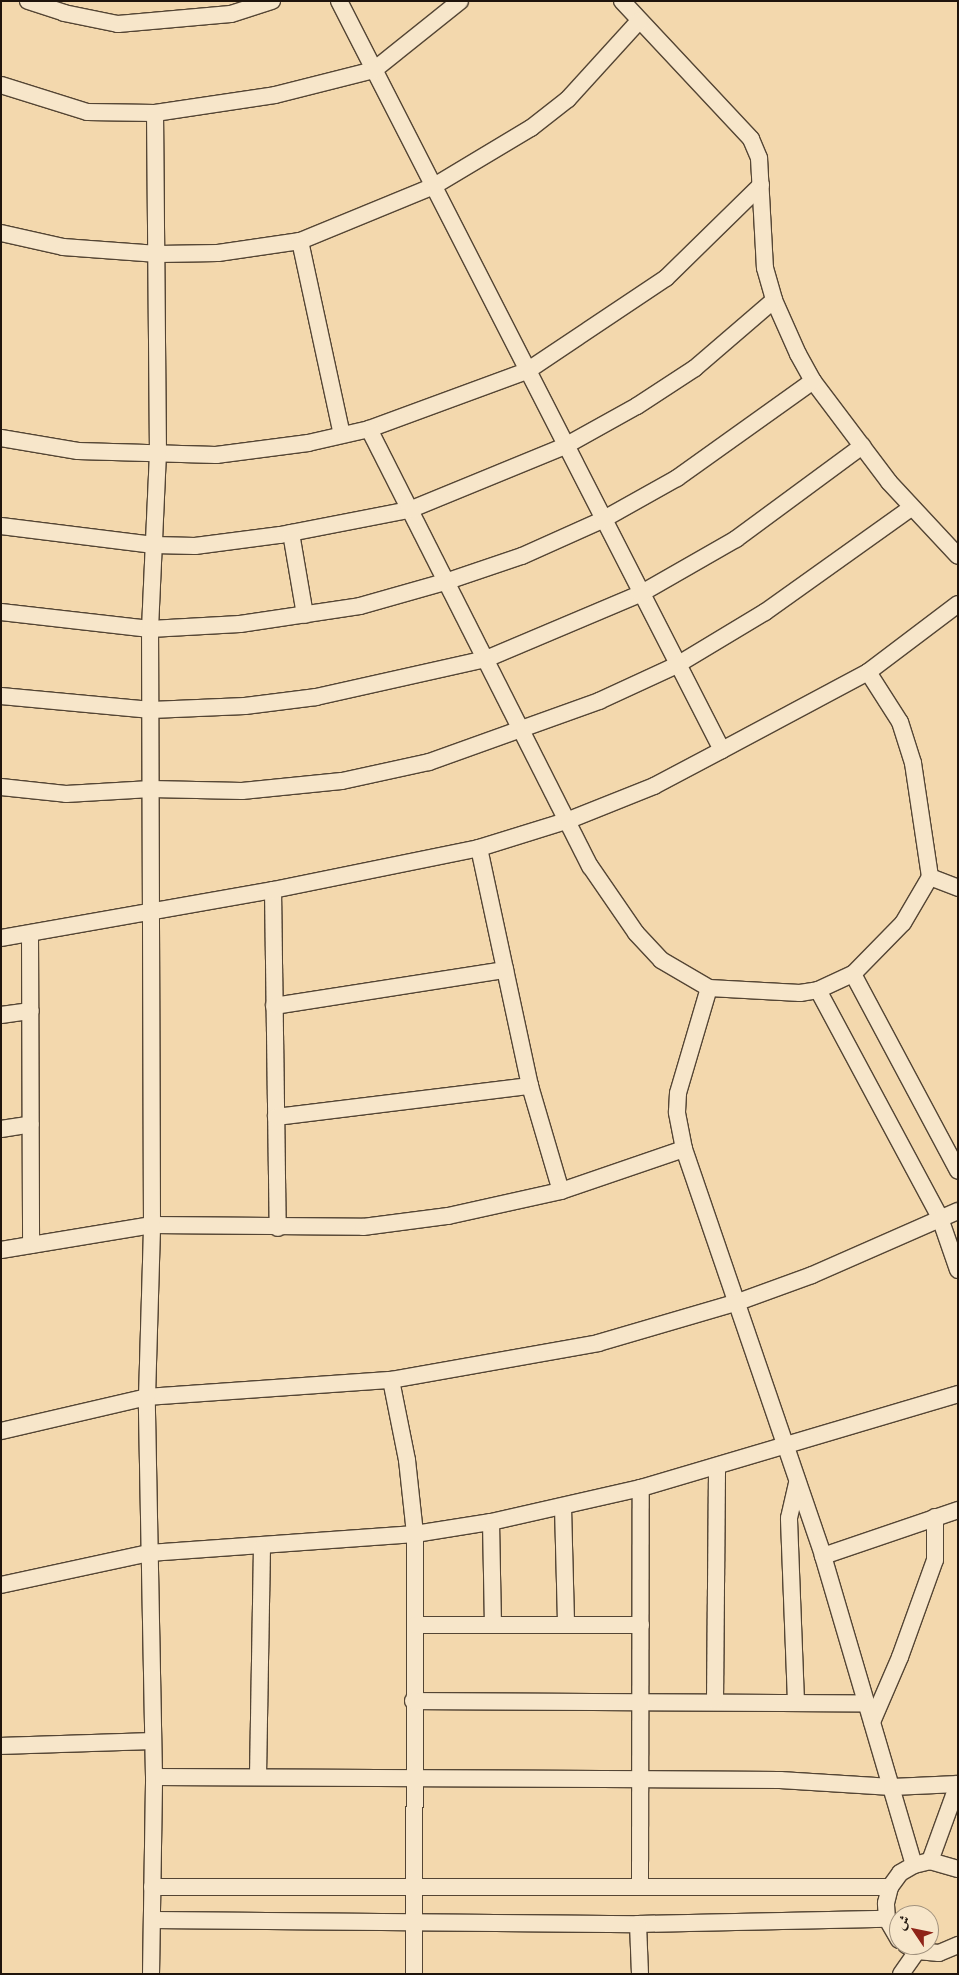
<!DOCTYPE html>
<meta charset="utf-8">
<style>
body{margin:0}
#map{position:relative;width:959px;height:1975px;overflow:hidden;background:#f3d8ad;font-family:"EB Garamond",Amiri,serif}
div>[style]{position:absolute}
.roads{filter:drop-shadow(1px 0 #544534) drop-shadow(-1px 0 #544534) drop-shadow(0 1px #544534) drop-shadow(0 -1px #544534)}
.street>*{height:16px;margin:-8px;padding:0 8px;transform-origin:8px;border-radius:8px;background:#f7e6ca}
span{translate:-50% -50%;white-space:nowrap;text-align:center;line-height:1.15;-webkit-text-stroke:5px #f7e6ca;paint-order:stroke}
.frame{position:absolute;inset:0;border:2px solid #1f140c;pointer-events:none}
.north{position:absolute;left:889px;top:1905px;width:50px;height:50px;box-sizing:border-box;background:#f7e6ca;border:1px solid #a1927e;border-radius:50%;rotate:304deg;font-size:14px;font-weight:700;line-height:20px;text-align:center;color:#1f140c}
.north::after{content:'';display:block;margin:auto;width:18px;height:22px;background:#8f2418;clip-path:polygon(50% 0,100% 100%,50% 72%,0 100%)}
</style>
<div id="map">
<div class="roads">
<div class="street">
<div style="left:28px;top:1px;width:38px;rotate:18deg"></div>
<div style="left:64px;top:13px;width:55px;rotate:11.5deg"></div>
<div style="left:118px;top:24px;width:113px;rotate:-5.1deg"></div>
<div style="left:231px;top:14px;width:43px;rotate:-17.6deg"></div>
<div style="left:339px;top:1px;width:841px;rotate:62.92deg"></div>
<div style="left:722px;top:750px;width:166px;rotate:-28.1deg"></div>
<div style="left:622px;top:1px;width:189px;rotate:46.9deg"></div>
<div style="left:751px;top:139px;width:21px;rotate:67deg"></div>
<div style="left:759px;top:158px;width:110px;rotate:86.9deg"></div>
<div style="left:765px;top:268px;width:33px;rotate:74deg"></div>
<div style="left:774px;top:300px;width:59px;rotate:66deg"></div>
<div style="left:798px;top:354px;width:31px;rotate:61deg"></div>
<div style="left:813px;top:381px;width:126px;rotate:53deg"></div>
<div style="left:889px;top:482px;width:101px;rotate:47deg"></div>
<div style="left:1px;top:85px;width:90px;rotate:17.4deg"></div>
<div style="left:87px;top:112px;width:68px;rotate:0.8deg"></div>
<div style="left:155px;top:113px;width:121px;rotate:-8.5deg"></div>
<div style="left:275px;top:95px;width:102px;rotate:-14.2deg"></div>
<div style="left:374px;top:70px;width:110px;rotate:-38.7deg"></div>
<div style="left:1px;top:233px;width:64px;rotate:12.7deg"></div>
<div style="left:63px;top:247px;width:95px;rotate:4.2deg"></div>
<div style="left:158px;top:254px;width:60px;rotate:-1deg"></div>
<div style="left:218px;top:253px;width:83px;rotate:-8.3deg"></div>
<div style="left:300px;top:241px;width:145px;rotate:-22.3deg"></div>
<div style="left:434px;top:186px;width:113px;rotate:-30.9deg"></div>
<div style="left:531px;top:128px;width:47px;rotate:-38.1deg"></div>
<div style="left:568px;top:99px;width:105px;rotate:-47.7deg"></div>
<div style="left:300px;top:241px;width:198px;rotate:77.8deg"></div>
<div style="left:369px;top:429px;width:168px;rotate:-20.2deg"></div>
<div style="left:527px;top:371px;width:167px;rotate:-33.8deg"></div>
<div style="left:666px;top:278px;width:133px;rotate:-44.4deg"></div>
<div style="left:1px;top:438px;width:78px;rotate:9.6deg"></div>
<div style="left:78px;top:451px;width:138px;rotate:1.7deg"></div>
<div style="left:216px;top:455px;width:93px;rotate:-7.4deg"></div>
<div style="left:308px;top:443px;width:63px;rotate:-12.9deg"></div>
<div style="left:369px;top:429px;width:490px;rotate:63.2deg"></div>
<div style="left:590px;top:866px;width:81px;rotate:55.5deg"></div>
<div style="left:636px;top:933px;width:37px;rotate:47deg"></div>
<div style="left:661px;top:960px;width:56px;rotate:30.3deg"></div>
<div style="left:709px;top:988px;width:91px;rotate:3.1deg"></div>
<div style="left:800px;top:993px;width:18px;rotate:-9deg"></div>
<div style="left:818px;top:990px;width:38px;rotate:-25deg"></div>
<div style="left:853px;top:974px;width:71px;rotate:-45.6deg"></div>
<div style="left:903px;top:923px;width:53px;rotate:-59.6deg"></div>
<div style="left:1px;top:526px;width:154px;rotate:7.1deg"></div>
<div style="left:154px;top:545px;width:41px;rotate:1.4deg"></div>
<div style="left:195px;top:546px;width:86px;rotate:-7.4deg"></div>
<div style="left:280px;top:535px;width:131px;rotate:-11deg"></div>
<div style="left:409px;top:510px;width:169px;rotate:-22.3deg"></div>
<div style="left:565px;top:446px;width:82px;rotate:-29.1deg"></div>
<div style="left:637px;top:406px;width:69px;rotate:-33.2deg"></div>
<div style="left:695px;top:368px;width:104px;rotate:-40.7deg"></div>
<div style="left:291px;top:533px;width:83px;rotate:80.3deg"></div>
<div style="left:958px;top:604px;width:113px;rotate:142.9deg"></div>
<div style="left:868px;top:672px;width:59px;rotate:57.4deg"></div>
<div style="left:900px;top:722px;width:43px;rotate:72.4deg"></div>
<div style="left:913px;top:763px;width:115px;rotate:81.5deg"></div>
<div style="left:930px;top:877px;width:30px;rotate:21deg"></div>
<div style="left:1px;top:612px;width:150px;rotate:6.5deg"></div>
<div style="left:150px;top:629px;width:90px;rotate:-3.2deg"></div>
<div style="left:240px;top:624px;width:121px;rotate:-8.5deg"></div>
<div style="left:360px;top:606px;width:88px;rotate:-15.8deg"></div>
<div style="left:445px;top:582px;width:81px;rotate:-18.7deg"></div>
<div style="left:522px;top:556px;width:88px;rotate:-24.2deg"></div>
<div style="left:602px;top:520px;width:86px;rotate:-29.2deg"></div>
<div style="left:677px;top:478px;width:167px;rotate:-35.5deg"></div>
<div style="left:1px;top:696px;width:151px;rotate:5.3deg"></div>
<div style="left:151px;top:710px;width:94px;rotate:-2.4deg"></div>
<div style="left:245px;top:706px;width:72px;rotate:-7.2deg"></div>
<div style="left:316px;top:697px;width:174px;rotate:-12.6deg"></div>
<div style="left:486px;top:659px;width:167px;rotate:-22.9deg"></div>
<div style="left:640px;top:594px;width:111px;rotate:-29.8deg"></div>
<div style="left:736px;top:539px;width:157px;rotate:-36.4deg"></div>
<div style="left:1px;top:787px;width:65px;rotate:6.1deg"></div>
<div style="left:66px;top:794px;width:85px;rotate:-3.4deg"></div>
<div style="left:151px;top:789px;width:91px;rotate:1.3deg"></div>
<div style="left:242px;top:791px;width:100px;rotate:-5.7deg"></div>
<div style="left:342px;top:781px;width:89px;rotate:-12.3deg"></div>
<div style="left:429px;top:762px;width:181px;rotate:-19.7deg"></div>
<div style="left:599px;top:701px;width:86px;rotate:-24.8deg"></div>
<div style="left:677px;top:665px;width:103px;rotate:-31.1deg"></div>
<div style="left:765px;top:612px;width:179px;rotate:-35.5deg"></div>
<div style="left:479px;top:848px;width:243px;rotate:77.9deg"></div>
<div style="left:530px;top:1086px;width:109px;rotate:73.6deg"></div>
<div style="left:273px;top:890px;width:338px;rotate:89.2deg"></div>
<div style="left:30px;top:934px;width:311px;rotate:89.8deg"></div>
<div style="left:1px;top:938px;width:276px;rotate:-10deg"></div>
<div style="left:273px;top:890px;width:210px;rotate:-11.5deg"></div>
<div style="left:479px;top:848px;width:94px;rotate:-17.3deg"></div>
<div style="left:569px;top:820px;width:92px;rotate:-21.8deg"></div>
<div style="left:654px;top:786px;width:77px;rotate:-27.9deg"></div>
<div style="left:853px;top:974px;width:223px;rotate:61.9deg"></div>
<div style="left:818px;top:990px;width:259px;rotate:61.8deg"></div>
<div style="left:940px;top:1218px;width:55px;rotate:70.9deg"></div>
<div style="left:274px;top:1006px;width:234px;rotate:-8.9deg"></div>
<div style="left:1px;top:1015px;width:30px;rotate:-8deg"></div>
<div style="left:276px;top:1117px;width:256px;rotate:-7deg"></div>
<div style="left:1px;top:1129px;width:30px;rotate:-9deg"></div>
<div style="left:684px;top:1149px;width:38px;rotate:-101deg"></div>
<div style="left:677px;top:1112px;width:19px;rotate:-87deg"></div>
<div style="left:678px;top:1093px;width:109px;rotate:-73.6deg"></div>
<div style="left:1px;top:1250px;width:153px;rotate:-9.4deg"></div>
<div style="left:152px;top:1225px;width:211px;rotate:0.5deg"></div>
<div style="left:363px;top:1227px;width:86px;rotate:-7.4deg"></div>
<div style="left:448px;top:1216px;width:116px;rotate:-12.5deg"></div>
<div style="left:561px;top:1191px;width:130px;rotate:-18.9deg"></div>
<div style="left:684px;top:1149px;width:430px;rotate:71.1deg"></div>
<div style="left:823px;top:1556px;width:322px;rotate:73.6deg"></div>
<div style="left:391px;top:1380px;width:82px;rotate:78.7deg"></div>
<div style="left:407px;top:1460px;width:74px;rotate:83.8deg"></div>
<div style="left:415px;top:1534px;width:440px;rotate:90.1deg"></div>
<div style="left:1px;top:1431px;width:150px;rotate:-13.1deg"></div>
<div style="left:147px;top:1397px;width:245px;rotate:-4deg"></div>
<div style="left:391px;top:1380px;width:210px;rotate:-10.1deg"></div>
<div style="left:598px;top:1343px;width:146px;rotate:-16.3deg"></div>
<div style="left:738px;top:1302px;width:79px;rotate:-20deg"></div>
<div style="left:812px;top:1275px;width:159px;rotate:-23.7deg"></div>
<div style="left:563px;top:1507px;width:118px;rotate:88.5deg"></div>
<div style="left:491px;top:1522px;width:101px;rotate:88.9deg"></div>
<div style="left:823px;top:1556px;width:143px;rotate:-18.8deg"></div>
<div style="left:1px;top:1585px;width:151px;rotate:-12.2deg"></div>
<div style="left:149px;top:1553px;width:267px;rotate:-4.1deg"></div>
<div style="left:415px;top:1534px;width:77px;rotate:-9deg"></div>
<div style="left:491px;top:1522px;width:154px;rotate:-12.8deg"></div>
<div style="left:641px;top:1488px;width:331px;rotate:-16.5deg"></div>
<div style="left:415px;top:1625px;width:226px"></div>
<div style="left:413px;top:1701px;width:453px;rotate:0.3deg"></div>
<div style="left:715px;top:1701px;width:235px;rotate:-89.5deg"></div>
<div style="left:796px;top:1702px;width:184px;rotate:-92.2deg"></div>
<div style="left:789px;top:1518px;width:36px;rotate:-77deg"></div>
<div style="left:872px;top:1722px;width:71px;rotate:-66.7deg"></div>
<div style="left:900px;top:1657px;width:103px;rotate:-70.2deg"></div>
<div style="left:935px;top:1560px;width:43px;rotate:-90deg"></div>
<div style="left:1px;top:1746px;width:152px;rotate:-1.9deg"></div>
<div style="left:258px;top:1776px;width:229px;rotate:-89deg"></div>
<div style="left:154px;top:1777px;width:626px;rotate:0.27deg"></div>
<div style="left:780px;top:1780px;width:112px;rotate:3.6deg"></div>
<div style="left:892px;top:1787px;width:66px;rotate:-2.6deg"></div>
<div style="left:930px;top:1861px;width:82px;rotate:-70deg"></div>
<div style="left:640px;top:1886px;width:398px;rotate:-89.9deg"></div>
<div style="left:152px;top:1887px;width:738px"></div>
<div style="left:153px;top:1920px;width:485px;rotate:0.5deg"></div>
<div style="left:638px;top:1924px;width:249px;rotate:-1.2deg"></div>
<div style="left:638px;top:1924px;width:50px;rotate:87.7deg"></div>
<div style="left:899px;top:1940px;width:24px;rotate:-120deg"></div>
<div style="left:887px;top:1919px;width:16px;rotate:-94deg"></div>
<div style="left:886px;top:1903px;width:16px;rotate:-76deg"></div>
<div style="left:890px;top:1887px;width:17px;rotate:-54deg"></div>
<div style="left:900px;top:1873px;width:16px;rotate:-30deg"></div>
<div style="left:914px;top:1865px;width:16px;rotate:-14deg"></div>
<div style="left:930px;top:1861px;width:29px;rotate:16deg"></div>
<div style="left:906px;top:1945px;width:13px;rotate:29deg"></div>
<div style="left:917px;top:1951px;width:22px;rotate:5deg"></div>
<div style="left:939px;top:1953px;width:21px;rotate:-23deg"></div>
<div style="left:151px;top:1974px;width:197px;rotate:-89.1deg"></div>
<div style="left:154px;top:1777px;width:380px;rotate:-91.1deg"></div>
<div style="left:147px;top:1397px;width:172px;rotate:-88.3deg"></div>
<div style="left:152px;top:1225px;width:596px;rotate:-90.19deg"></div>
<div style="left:150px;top:629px;width:174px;rotate:-87.4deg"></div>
<div style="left:158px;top:455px;width:342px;rotate:-90.5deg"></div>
<div style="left:901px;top:1974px;width:28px;rotate:-55deg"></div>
</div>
</div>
<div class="frame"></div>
<div class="north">ش</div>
</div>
